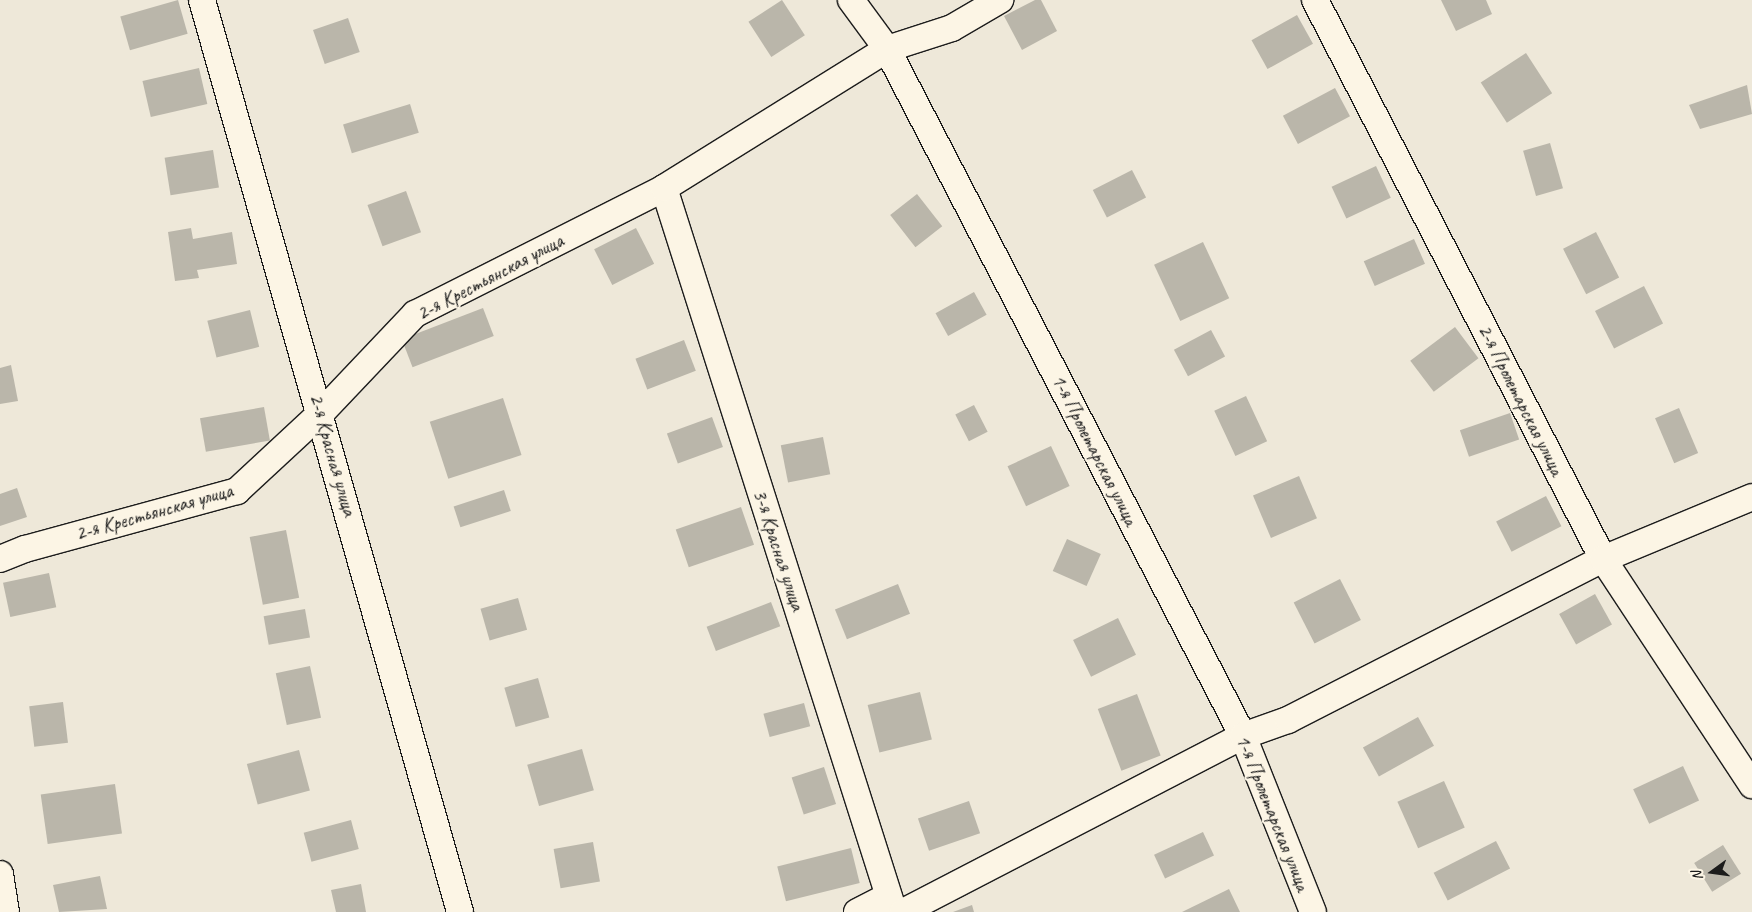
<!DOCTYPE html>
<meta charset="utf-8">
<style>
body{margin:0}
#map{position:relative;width:1752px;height:912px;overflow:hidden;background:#eee8d9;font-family:Caveat,sans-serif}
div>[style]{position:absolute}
.building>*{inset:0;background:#bab6aa;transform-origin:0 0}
.roads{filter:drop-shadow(1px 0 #1c1c1c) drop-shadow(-1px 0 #1c1c1c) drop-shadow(0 1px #1c1c1c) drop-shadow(0 -1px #1c1c1c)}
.street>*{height:26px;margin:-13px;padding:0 13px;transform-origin:13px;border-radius:13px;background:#fcf5e5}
span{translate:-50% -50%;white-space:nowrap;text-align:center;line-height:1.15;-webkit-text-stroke:4.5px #fcf5e5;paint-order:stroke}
.street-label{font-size:20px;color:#1c1c1c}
.north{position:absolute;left:1687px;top:847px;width:50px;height:50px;-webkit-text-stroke:4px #fcf5e5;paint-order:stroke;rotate:256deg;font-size:14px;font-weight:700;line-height:20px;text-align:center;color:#1c1c1c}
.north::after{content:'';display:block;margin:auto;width:18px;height:22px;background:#1c1c1c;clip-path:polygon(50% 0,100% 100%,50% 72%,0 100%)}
</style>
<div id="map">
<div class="building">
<div style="left:178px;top:0;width:35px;height:60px;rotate:74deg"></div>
<div style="left:782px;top:0;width:42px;height:40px;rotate:57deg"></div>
<div style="clip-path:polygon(1035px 0,1041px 0,1057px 31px,1022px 50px,1004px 16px)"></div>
<div style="clip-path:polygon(1441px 0,1486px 0,1492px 14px,1456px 31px)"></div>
<div style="left:1297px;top:15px;width:33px;height:52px;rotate:61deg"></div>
<div style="left:348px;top:18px;width:36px;height:37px;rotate:71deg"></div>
<div style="left:1526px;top:53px;width:48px;height:54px;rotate:57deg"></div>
<div style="left:199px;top:68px;width:37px;height:58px;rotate:77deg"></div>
<div style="clip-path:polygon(1747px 85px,1752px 114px,1700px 129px,1689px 105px)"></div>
<div style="left:1335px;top:88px;width:32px;height:59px;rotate:62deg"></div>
<div style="left:410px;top:104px;width:30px;height:70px;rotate:73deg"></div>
<div style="left:1550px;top:143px;width:47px;height:28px;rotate:74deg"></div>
<div style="left:213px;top:150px;width:38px;height:49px;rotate:81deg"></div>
<div style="left:1376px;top:166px;width:35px;height:49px;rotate:65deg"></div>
<div style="left:1132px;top:170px;width:31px;height:44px;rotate:63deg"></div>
<div style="left:406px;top:191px;width:44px;height:41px;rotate:70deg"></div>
<div style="left:917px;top:194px;width:41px;height:34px;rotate:52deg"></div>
<div style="clip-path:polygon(191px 228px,193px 239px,232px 232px,237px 264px,197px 270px,199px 278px,175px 281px,168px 232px)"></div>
<div style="left:636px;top:228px;width:40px;height:47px;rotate:63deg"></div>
<div style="left:1596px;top:232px;width:51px;height:37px;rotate:63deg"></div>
<div style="left:1414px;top:239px;width:27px;height:55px;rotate:66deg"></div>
<div style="left:1203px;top:242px;width:62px;height:54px;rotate:65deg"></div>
<div style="left:1644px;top:286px;width:42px;height:55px;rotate:63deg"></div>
<div style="left:974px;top:292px;width:26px;height:44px;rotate:61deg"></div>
<div style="left:483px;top:308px;width:30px;height:87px;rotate:69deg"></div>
<div style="left:250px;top:310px;width:38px;height:44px;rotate:76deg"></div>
<div style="left:1455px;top:327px;width:39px;height:56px;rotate:53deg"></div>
<div style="left:1211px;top:330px;width:30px;height:42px;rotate:62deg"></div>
<div style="left:684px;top:340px;width:33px;height:52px;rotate:69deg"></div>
<div style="clip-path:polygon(11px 365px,18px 401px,0 404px,0 368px)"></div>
<div style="left:1246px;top:396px;width:50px;height:35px;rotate:65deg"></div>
<div style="left:503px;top:398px;width:60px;height:77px;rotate:72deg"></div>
<div style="left:974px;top:405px;width:30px;height:21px;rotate:63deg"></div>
<div style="left:264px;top:407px;width:34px;height:65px;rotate:80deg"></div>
<div style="left:1679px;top:408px;width:49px;height:26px;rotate:67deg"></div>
<div style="left:1510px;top:413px;width:28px;height:53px;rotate:71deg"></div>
<div style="left:712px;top:417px;width:32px;height:48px;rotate:70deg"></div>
<div style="left:823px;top:437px;width:38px;height:43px;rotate:79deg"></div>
<div style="left:1051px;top:446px;width:44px;height:48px;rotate:65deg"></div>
<div style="left:1299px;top:476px;width:46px;height:50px;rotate:67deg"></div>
<div style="clip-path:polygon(17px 488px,27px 517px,0 526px,0 494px)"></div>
<div style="left:504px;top:490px;width:22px;height:53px;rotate:72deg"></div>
<div style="left:1546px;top:496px;width:34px;height:56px;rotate:63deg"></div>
<div style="left:741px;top:507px;width:40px;height:69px;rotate:71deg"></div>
<div style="left:286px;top:530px;width:69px;height:37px;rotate:79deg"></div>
<div style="left:1067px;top:539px;width:37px;height:35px;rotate:24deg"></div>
<div style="left:49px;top:573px;width:35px;height:47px;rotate:78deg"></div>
<div style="left:1340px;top:579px;width:46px;height:52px;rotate:63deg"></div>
<div style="left:898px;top:584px;width:32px;height:68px;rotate:68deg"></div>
<div style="left:1595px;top:594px;width:35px;height:41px;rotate:61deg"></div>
<div style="left:518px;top:598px;width:33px;height:39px;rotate:74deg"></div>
<div style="left:771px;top:602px;width:26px;height:69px;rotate:69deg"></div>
<div style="left:305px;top:609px;width:29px;height:42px;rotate:80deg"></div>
<div style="left:1118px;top:618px;width:41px;height:50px;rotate:64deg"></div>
<div style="left:310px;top:666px;width:53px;height:35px;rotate:78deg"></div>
<div style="left:538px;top:678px;width:41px;height:35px;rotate:74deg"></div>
<div style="left:920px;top:692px;width:49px;height:54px;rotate:76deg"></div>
<div style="left:1137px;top:694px;width:66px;height:42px;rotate:69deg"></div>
<div style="left:63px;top:702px;width:41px;height:34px;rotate:83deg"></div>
<div style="left:804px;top:703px;width:24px;height:42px;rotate:75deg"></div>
<div style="left:1418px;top:717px;width:33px;height:63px;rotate:61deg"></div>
<div style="left:582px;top:749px;width:43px;height:57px;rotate:74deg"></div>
<div style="left:299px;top:750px;width:42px;height:54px;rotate:75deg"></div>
<div style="left:1683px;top:766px;width:38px;height:55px;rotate:65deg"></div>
<div style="left:824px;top:767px;width:39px;height:34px;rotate:72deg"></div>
<div style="left:1444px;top:781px;width:51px;height:51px;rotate:66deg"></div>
<div style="left:115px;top:784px;width:50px;height:75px;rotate:82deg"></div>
<div style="left:969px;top:801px;width:34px;height:54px;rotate:71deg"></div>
<div style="left:351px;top:820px;width:30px;height:49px;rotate:75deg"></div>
<div style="left:1203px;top:832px;width:26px;height:54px;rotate:65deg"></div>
<div style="left:1496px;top:841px;width:31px;height:70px;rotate:63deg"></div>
<div style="left:593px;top:842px;width:40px;height:40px;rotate:80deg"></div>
<div style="left:1723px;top:845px;width:34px;height:34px;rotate:58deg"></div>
<div style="left:851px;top:848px;width:36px;height:76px;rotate:76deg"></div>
<div style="clip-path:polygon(100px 876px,107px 909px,59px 912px,53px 885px)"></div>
<div style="clip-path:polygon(361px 884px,366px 912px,336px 912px,331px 890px)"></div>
<div style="clip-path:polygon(1229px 889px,1240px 912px,1182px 912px)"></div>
<div style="clip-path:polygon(972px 905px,974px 912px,953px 912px)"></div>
</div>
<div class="roads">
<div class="street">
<div style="left:202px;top:0;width:948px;rotate:74.2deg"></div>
<div style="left:851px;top:0;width:61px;rotate:53.7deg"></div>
<div style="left:887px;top:49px;width:774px;rotate:62.61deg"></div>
<div style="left:1243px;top:736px;width:189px;rotate:68.3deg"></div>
<div style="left:1315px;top:0;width:629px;rotate:62.74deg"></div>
<div style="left:1603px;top:559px;width:271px;rotate:56.6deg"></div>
<div style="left:664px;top:188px;width:760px;rotate:72.38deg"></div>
<div style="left:0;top:559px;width:27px;rotate:-22deg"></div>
<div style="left:25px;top:549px;width:220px;rotate:-15.3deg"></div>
<div style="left:237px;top:491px;width:115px;rotate:-42.9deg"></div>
<div style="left:321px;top:413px;width:137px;rotate:-46.5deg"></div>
<div style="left:415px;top:314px;width:279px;rotate:-26.8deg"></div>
<div style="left:664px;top:188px;width:263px;rotate:-31.9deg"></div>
<div style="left:887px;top:49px;width:68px;rotate:-17.9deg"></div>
<div style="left:952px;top:28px;width:56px;rotate:-30.3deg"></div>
<div style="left:0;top:874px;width:38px;rotate:81deg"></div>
<div style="left:857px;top:912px;width:35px;rotate:-27deg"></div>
<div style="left:903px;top:912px;width:383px;rotate:-27.4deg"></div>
<div style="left:1243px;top:736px;width:48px;rotate:-19.6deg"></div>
<div style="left:1288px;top:720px;width:354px;rotate:-27.1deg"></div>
<div style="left:1603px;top:559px;width:161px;rotate:-22.6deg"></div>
</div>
</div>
<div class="street-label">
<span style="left:490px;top:277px;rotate:-28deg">2-я Крестьянская улица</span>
<span style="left:1521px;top:400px;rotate:63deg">2-я Пролетарская улица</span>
<span style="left:1095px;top:450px;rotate:63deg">1-я Пролетарская улица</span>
<span style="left:333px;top:455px;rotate:74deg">2-я Красная улица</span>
<span style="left:154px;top:512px;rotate:-16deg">2-я Крестьянская улица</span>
<span style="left:779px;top:550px;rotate:72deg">3-я Красная улица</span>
<span style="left:1273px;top:813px;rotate:68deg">1-я Пролетарская улица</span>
</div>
<div class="north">N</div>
</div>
